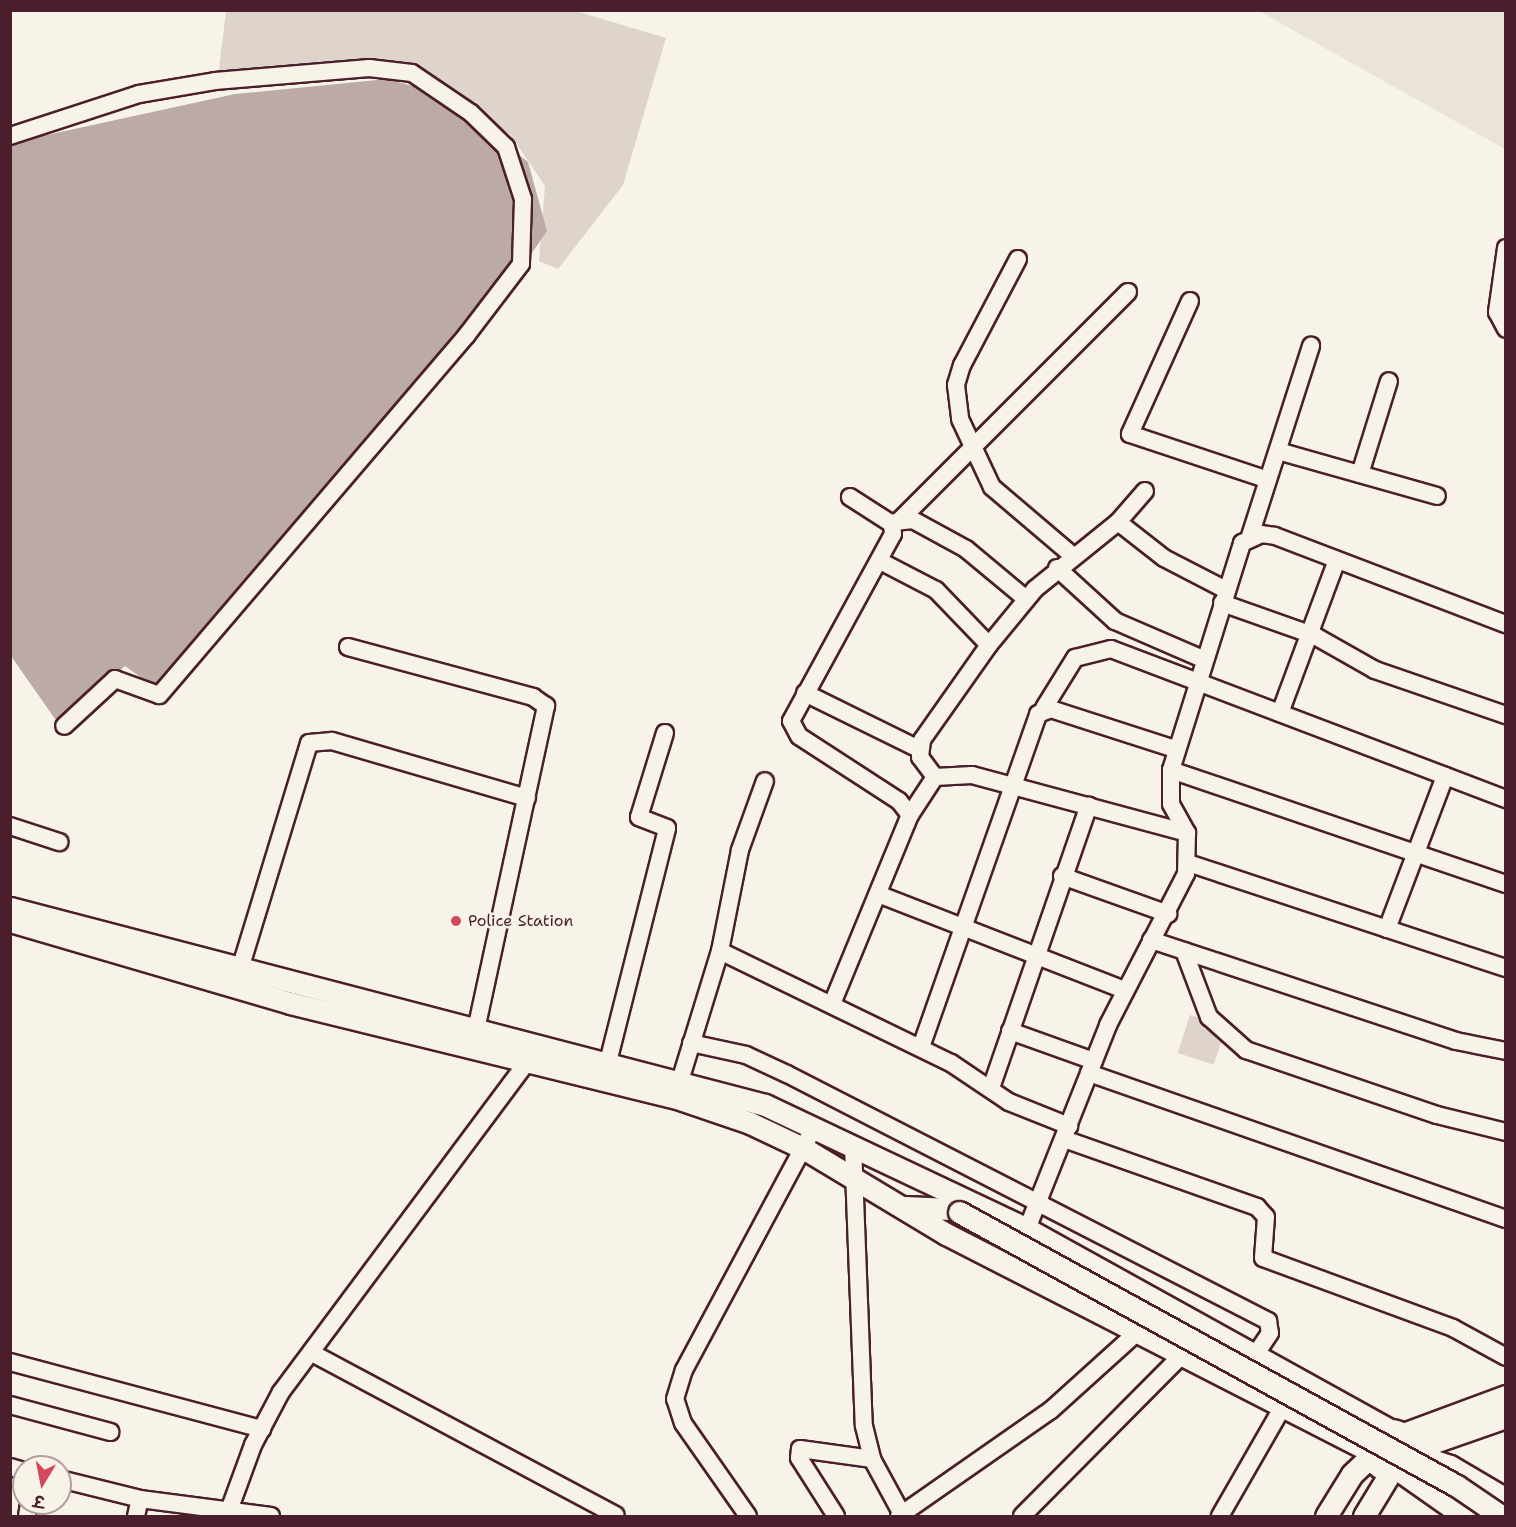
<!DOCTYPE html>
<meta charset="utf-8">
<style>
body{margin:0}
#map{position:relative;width:1516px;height:1527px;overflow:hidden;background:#f7f3e8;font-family:"Shantell Sans","Playpen Sans Deva",sans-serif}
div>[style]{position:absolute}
.built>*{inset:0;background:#eae3da}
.green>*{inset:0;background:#ded4cc;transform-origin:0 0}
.water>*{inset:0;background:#bcaaa7}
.roads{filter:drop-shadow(2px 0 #4a1f2b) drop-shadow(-2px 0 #4a1f2b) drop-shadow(0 2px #4a1f2b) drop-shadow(0 -2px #4a1f2b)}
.minor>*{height:16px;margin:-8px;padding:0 8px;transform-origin:8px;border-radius:8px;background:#f7f3e8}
.major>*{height:21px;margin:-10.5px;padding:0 10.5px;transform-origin:10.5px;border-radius:10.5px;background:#f7f3e8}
.major>.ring{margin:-10.5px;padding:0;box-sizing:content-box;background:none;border:21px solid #f7f3e8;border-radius:50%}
.bridges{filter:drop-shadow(2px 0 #4a1f2b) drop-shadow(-2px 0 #4a1f2b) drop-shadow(0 2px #4a1f2b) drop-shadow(0 -2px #4a1f2b)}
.major-bridge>*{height:21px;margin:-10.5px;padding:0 10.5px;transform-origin:10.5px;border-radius:10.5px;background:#f7f3e8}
.dots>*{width:16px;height:16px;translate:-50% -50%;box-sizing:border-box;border:3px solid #f7f3e8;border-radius:50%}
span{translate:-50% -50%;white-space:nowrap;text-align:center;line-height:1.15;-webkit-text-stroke:5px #f7f3e8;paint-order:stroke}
.poi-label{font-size:16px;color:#4a1f2b}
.left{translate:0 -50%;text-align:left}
.frame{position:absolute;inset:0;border:12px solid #4a1f2b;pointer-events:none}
.north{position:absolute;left:12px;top:1455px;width:60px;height:60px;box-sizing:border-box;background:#f7f3e8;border:2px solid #b29e9c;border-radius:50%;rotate:190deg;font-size:16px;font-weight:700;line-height:24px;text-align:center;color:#4a1f2b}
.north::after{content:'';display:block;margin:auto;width:21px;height:27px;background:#d1495b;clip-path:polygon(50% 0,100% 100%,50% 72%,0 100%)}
</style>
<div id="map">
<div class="built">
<div style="clip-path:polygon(1259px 11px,1505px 11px,1505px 149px)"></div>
</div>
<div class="green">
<div style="clip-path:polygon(226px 11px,576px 11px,666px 38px,623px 185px,558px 269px,539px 261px,545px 186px,510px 134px,396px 72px,217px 86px)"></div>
<div style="left:1190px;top:1015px;width:38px;height:40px;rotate:18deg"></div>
</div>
<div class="water">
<div style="clip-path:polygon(387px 79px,441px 94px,528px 162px,547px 231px,479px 330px,160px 691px,125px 666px,60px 726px,11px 656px,10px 143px,235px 94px)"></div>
</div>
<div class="roads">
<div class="minor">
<div style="left:10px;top:136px;width:136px;rotate:-18deg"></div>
<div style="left:139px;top:94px;width:77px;rotate:-9.7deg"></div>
<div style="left:215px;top:81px;width:155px;rotate:-4.8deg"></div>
<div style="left:369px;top:68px;width:43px;rotate:6.6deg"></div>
<div style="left:412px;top:73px;width:71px;rotate:34.1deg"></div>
<div style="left:471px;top:113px;width:49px;rotate:44.2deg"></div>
<div style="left:506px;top:147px;width:55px;rotate:71.9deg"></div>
<div style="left:523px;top:199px;width:65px;rotate:91.8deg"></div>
<div style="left:521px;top:264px;width:91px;rotate:127.4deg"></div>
<div style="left:466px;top:336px;width:472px;rotate:130.5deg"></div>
<div style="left:159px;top:695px;width:47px;rotate:-160deg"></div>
<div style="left:115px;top:679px;width:69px;rotate:137.3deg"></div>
<div style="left:1506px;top:248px;width:65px;rotate:98deg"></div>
<div style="left:1497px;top:312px;width:19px;rotate:62deg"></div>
<div style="left:1018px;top:259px;width:120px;rotate:117.8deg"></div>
<div style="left:962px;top:365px;width:21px;rotate:107deg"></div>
<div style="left:956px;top:385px;width:34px;rotate:83deg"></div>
<div style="left:960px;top:419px;width:75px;rotate:64.8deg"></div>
<div style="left:992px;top:487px;width:106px;rotate:40.4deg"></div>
<div style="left:1190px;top:301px;width:146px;rotate:114.3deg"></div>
<div style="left:1130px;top:434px;width:145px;rotate:18.4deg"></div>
<div style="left:1278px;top:451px;width:165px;rotate:15.8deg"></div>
<div style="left:1360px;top:474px;width:97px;rotate:-72.7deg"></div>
<div style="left:901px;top:519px;width:321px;rotate:-45deg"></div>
<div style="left:895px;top:522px;width:18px;rotate:-6deg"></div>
<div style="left:913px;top:520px;width:60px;rotate:28.7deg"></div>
<div style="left:966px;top:549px;width:78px;rotate:39.8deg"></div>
<div style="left:1118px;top:522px;width:58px;rotate:38deg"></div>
<div style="left:1164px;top:558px;width:70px;rotate:27.3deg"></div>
<div style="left:1250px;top:536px;width:200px;rotate:-72.2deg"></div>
<div style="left:880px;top:561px;width:63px;rotate:27.4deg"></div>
<div style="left:936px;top:590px;width:76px;rotate:46.1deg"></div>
<div style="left:1057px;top:568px;width:79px;rotate:42.4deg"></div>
<div style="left:1115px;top:621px;width:96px;rotate:23.4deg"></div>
<div style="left:1222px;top:603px;width:99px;rotate:19.5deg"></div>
<div style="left:1315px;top:636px;width:69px;rotate:29.5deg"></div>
<div style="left:1375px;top:670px;width:139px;rotate:19deg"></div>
<div style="left:348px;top:647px;width:192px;rotate:15.1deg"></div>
<div style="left:533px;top:697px;width:16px;rotate:35deg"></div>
<div style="left:546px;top:706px;width:331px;rotate:102.2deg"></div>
<div style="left:805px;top:693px;width:127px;rotate:26.2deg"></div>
<div style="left:1044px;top:708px;width:59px;rotate:-58.2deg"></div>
<div style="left:1075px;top:658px;width:37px;rotate:-14deg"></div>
<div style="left:1111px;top:649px;width:423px;rotate:20.8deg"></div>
<div style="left:1280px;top:713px;width:163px;rotate:-69.6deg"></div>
<div style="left:1171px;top:770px;width:354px;rotate:18.8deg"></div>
<div style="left:935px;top:777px;width:25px;rotate:-127deg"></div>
<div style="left:920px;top:757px;width:17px;rotate:-83deg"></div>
<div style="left:922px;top:740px;width:116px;rotate:-54.8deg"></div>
<div style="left:989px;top:645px;width:72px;rotate:-50.6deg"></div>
<div style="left:1035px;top:589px;width:107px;rotate:-38.9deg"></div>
<div style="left:1118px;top:522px;width:41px;rotate:-48.9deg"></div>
<div style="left:910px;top:815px;width:45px;rotate:-56.7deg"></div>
<div style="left:935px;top:777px;width:37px;rotate:-3deg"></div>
<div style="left:972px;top:775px;width:223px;rotate:15.1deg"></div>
<div style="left:10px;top:826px;width:52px;rotate:18.1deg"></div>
<div style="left:1188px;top:863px;width:335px;rotate:18.3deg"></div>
<div style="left:1062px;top:876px;width:113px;rotate:19.7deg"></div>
<div style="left:878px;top:894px;width:264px;rotate:21.3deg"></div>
<div style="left:1387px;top:929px;width:164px;rotate:-69.2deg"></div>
<div style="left:1151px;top:940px;width:321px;rotate:18.3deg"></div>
<div style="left:1456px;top:1041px;width:51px;rotate:11.3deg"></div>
<div style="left:720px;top:951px;width:257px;rotate:25.9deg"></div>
<div style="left:951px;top:1063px;width:70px;rotate:33.9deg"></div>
<div style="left:1009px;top:1102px;width:65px;rotate:21.8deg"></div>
<div style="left:1184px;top:951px;width:71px;rotate:69.3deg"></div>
<div style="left:1209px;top:1017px;width:50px;rotate:41.7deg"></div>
<div style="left:1246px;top:1050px;width:202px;rotate:18.8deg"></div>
<div style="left:1437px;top:1115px;width:71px;rotate:13.8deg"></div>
<div style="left:240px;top:969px;width:236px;rotate:-73deg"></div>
<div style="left:309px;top:743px;width:23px;rotate:-5deg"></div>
<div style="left:332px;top:741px;width:203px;rotate:16.3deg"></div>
<div style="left:832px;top:1004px;width:204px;rotate:-67.6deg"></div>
<div style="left:910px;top:815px;width:18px;rotate:-128deg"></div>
<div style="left:899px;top:801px;width:119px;rotate:-147deg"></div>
<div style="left:799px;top:736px;width:17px;rotate:-118deg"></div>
<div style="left:791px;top:721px;width:213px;rotate:-61.4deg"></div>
<div style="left:893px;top:534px;width:10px;rotate:-96deg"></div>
<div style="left:892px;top:524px;width:50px;rotate:-147.3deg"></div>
<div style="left:1010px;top:1031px;width:89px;rotate:19.7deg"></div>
<div style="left:691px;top:1043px;width:56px;rotate:12.3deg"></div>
<div style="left:746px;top:1055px;width:45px;rotate:24.9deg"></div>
<div style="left:787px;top:1074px;width:541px;rotate:27.18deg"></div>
<div style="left:1268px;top:1321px;width:12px;rotate:81deg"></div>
<div style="left:1270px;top:1333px;width:25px;rotate:124deg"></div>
<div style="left:921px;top:1047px;width:353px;rotate:-70.6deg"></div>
<div style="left:1038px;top:714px;width:14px;rotate:-21deg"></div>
<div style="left:1051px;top:709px;width:130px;rotate:17.9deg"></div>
<div style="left:608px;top:1062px;width:241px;rotate:-75.8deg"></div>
<div style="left:667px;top:828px;width:30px;rotate:-159deg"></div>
<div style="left:639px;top:817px;width:88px;rotate:-72.8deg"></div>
<div style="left:1089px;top:1073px;width:442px;rotate:19.3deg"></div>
<div style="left:991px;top:1088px;width:299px;rotate:-70.9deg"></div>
<div style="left:676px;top:1094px;width:150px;rotate:-72.9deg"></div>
<div style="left:720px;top:951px;width:103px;rotate:-78.8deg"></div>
<div style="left:740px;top:850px;width:73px;rotate:-70.1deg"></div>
<div style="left:1064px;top:1139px;width:205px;rotate:19.4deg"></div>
<div style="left:1257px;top:1207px;width:13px;rotate:48deg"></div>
<div style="left:1266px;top:1217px;width:41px;rotate:94.2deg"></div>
<div style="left:1263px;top:1258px;width:202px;rotate:20.2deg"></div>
<div style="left:1453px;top:1328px;width:60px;rotate:28.7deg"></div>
<div style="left:853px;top:1145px;width:281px;rotate:87.8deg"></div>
<div style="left:864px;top:1426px;width:34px;rotate:76deg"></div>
<div style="left:872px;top:1459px;width:65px;rotate:61.5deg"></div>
<div style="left:1027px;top:1229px;width:219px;rotate:-68.3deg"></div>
<div style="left:1108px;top:1025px;width:170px;rotate:-62.7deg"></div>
<div style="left:1186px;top:874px;width:41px;rotate:-88.6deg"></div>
<div style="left:1187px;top:833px;width:33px;rotate:-119deg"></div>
<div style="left:1171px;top:804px;width:34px;rotate:-90deg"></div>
<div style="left:1171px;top:770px;width:238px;rotate:-72.6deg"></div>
<div style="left:1242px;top:543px;width:21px;rotate:-25deg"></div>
<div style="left:1261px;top:534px;width:14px;rotate:8deg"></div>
<div style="left:1275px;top:536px;width:247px;rotate:20.9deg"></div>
<div style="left:312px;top:1353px;width:344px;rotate:28.1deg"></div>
<div style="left:10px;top:1362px;width:261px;rotate:14.9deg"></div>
<div style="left:10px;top:1405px;width:104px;rotate:15.1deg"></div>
<div style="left:10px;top:1467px;width:15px;rotate:16deg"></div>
<div style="left:60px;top:1479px;width:82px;rotate:14deg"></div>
<div style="left:140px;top:1499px;width:132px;rotate:7.4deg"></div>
<div style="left:27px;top:1516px;width:13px;rotate:-81deg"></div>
<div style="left:136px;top:1516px;width:17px;rotate:-77deg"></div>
<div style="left:227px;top:1516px;width:76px;rotate:-69.9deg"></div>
<div style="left:253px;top:1445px;width:60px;rotate:-62.2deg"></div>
<div style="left:281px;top:1392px;width:423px;rotate:-53.3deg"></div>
<div style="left:748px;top:1516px;width:113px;rotate:-125deg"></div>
<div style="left:683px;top:1423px;width:25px;rotate:-108deg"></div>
<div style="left:675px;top:1399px;width:30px;rotate:-73deg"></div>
<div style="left:684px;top:1370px;width:264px;rotate:-61.8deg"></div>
<div style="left:836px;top:1516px;width:69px;rotate:-122.5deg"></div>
<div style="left:799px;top:1458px;width:9px;rotate:-84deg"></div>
<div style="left:800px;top:1449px;width:73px;rotate:7.9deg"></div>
<div style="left:899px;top:1516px;width:185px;rotate:-34.9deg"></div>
<div style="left:1051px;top:1410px;width:125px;rotate:-42.1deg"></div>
<div style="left:1022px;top:1516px;width:223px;rotate:-45.2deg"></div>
<div style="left:1220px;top:1516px;width:122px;rotate:-60.1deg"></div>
</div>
<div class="major">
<div style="left:10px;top:908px;width:780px;rotate:14.62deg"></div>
<div style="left:765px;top:1105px;width:290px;rotate:25.3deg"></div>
<div style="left:1027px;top:1229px;width:414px;rotate:29deg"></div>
<div style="left:10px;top:921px;width:292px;rotate:16.3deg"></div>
<div style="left:290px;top:1003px;width:395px;rotate:13.8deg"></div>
<div style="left:674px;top:1097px;width:80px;rotate:18.9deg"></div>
<div style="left:750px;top:1123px;width:59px;rotate:25.3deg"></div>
<div style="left:803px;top:1148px;width:167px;rotate:31deg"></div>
<div style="left:946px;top:1234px;width:476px;rotate:27.1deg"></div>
<div style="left:904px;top:1207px;width:48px;rotate:2.4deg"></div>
<div class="ring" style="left:1370px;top:1430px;width:19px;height:19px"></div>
<div style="left:1403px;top:1434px;width:110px;rotate:-20.3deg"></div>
<div style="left:1411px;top:1450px;width:101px;rotate:-19.2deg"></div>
<div style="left:1410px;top:1453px;width:42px;rotate:18deg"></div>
<div style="left:1450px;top:1466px;width:65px;rotate:30.5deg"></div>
<div style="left:1397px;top:1469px;width:82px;rotate:35deg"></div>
<div style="left:1326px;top:1516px;width:49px;rotate:-58.2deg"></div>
<div style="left:1352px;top:1474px;width:26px;rotate:-43deg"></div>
<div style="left:1364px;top:1516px;width:54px;rotate:-58.7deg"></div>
</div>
</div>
<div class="bridges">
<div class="major-bridge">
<div style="left:959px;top:1212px;width:568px;rotate:28.82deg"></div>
<div style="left:1457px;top:1486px;width:53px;rotate:34.3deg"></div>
</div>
</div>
<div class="dots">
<div style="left:456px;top:921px;background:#d1495b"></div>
</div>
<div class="poi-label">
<span class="left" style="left:468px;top:921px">Police Station</span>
</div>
<div class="frame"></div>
<div class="north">उ</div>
</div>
